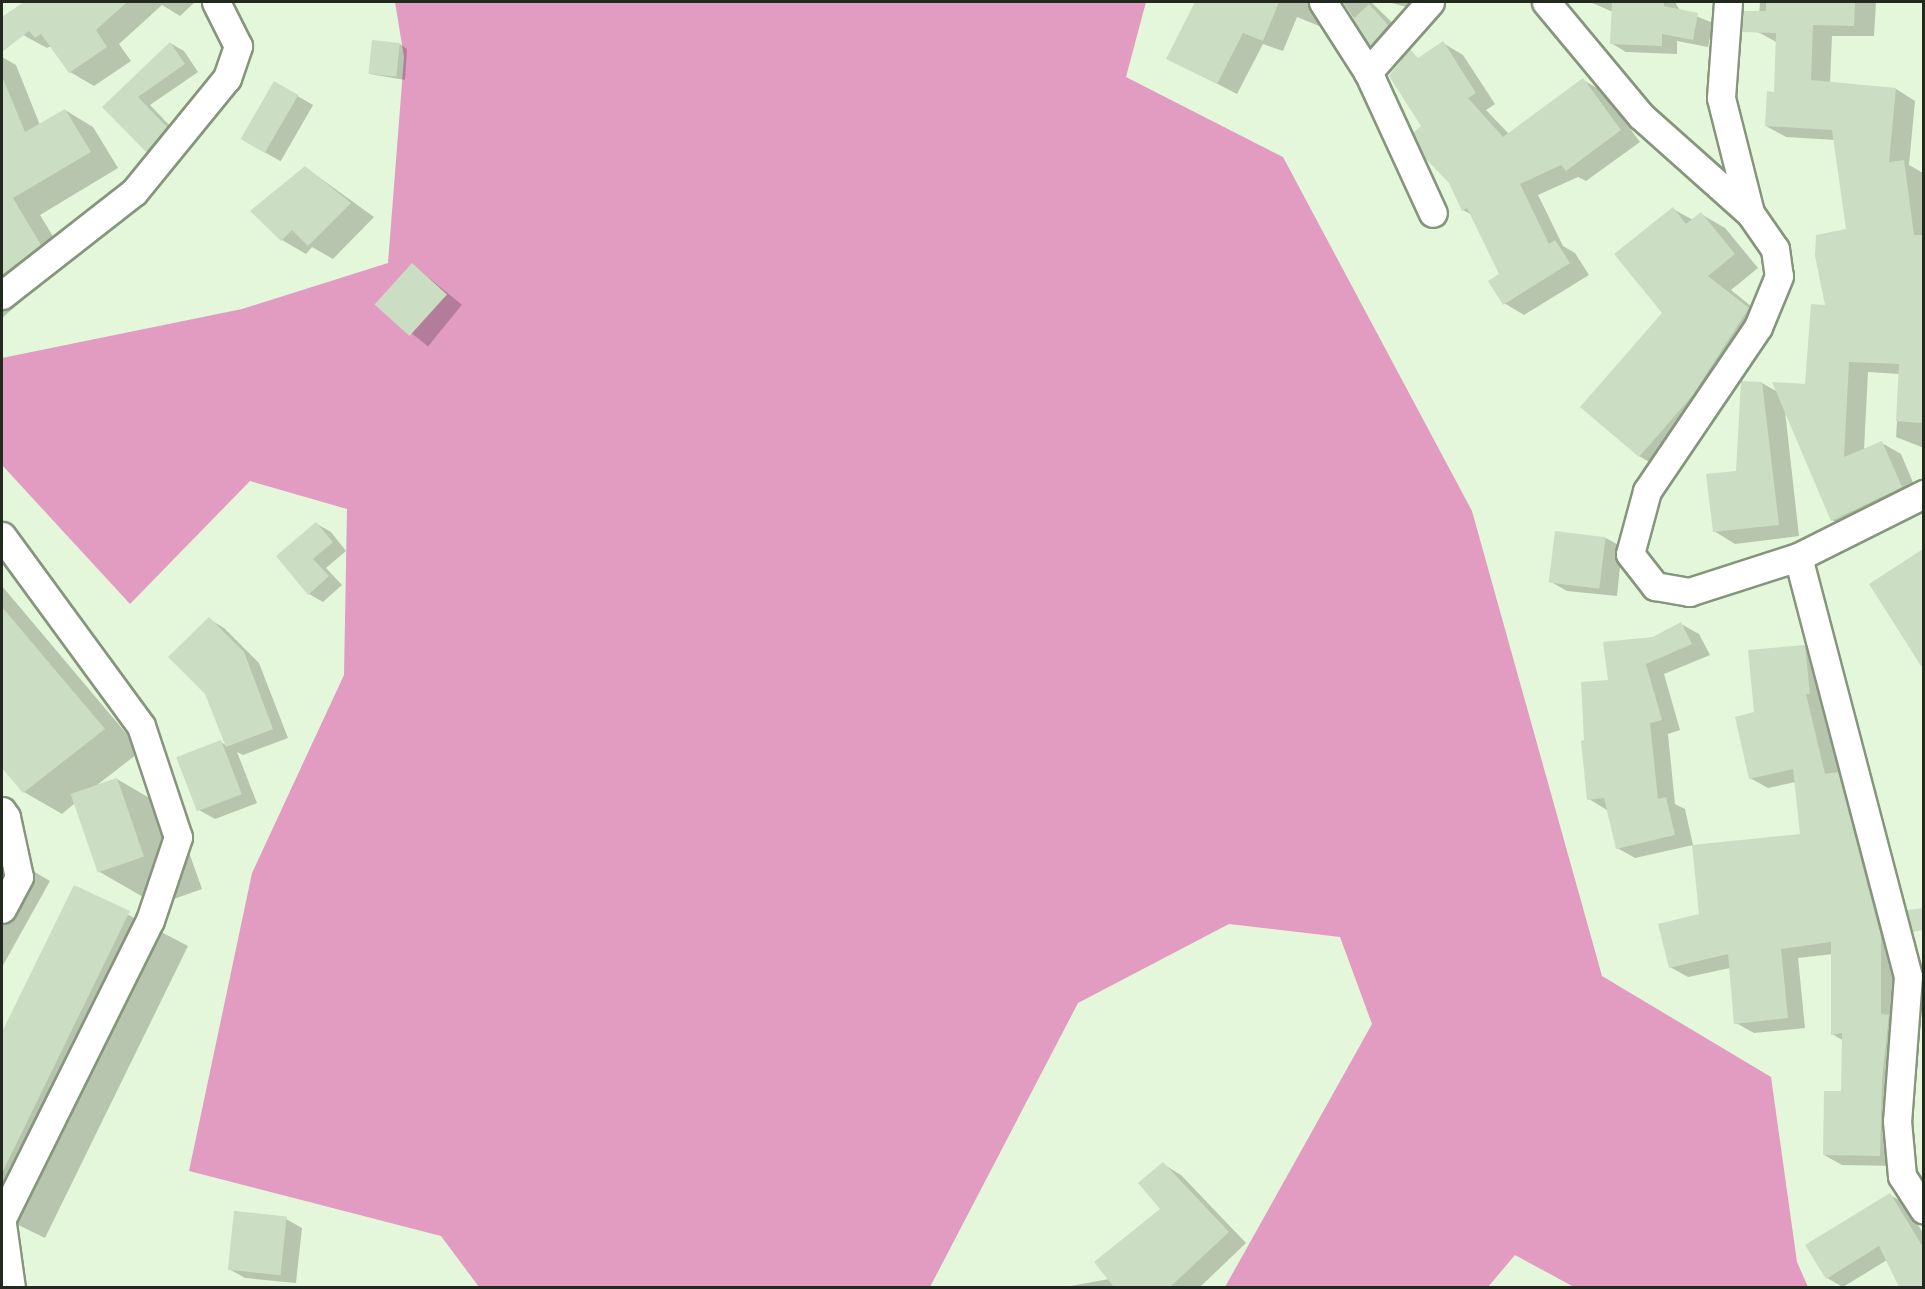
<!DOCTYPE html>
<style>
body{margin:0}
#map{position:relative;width:1925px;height:1289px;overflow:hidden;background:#e5f7db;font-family:Montserrat,sans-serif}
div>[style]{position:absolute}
.forest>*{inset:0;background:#e29cc2}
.shadow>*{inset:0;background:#0003;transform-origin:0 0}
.building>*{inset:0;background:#cbddc2;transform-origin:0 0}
.roads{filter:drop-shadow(2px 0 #85967c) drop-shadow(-2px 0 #85967c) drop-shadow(0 2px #85967c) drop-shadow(0 -2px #85967c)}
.street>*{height:27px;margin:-13.5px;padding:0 13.5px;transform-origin:13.5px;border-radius:13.5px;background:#fff}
span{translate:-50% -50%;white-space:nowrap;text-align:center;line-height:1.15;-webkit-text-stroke:5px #fefefe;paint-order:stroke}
.frame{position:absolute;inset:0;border:3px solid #22291f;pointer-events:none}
</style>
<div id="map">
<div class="forest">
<div style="clip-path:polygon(395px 2px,1146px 2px,1126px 77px,1283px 157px,1472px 511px,1602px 976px,1771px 1077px,1797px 1262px,1808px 1287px,1574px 1287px,1515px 1255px,1488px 1287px,1225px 1287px,1372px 1024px,1340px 937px,1229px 924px,1078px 1003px,930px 1287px,479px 1287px,441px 1236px,189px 1171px,252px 873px,344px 675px,347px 509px,250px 481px,130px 604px,2px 465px,2px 358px,242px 309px,388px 263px,404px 57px)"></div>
</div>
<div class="shadow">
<div style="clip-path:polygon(27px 2px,195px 2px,180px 16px,162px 5px,119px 44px,131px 61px,94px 86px,70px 72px,51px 46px,47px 48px,23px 35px,9px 13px)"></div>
<div style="clip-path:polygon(1197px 2px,1336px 2px,1326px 8px,1319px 26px,1297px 17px,1283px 51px,1263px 44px,1237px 94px,1168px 58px)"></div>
<div style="clip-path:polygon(1343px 2px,1371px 2px,1407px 37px,1391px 56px,1371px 45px)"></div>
<div style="clip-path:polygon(1388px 2px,1437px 2px,1433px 14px)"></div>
<div style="clip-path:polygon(1590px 2px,1675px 2px,1679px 9px,1713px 23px,1708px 47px,1677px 41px,1677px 54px,1626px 52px,1611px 43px,1613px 12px)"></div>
<div style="clip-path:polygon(1760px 2px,1876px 2px,1874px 36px,1832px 36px,1830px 84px,1896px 89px,1915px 101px,1909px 165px,1923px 173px,1924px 177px,1924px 448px,1896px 437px,1900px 374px,1868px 372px,1864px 450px,1882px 443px,1901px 454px,1920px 499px,1852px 531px,1832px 520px,1785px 411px,1799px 536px,1735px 544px,1714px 531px,1738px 472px,1762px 383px,1778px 392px,1806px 385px,1847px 230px,1835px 140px,1786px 137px,1766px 126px,1776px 93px,1778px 43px,1758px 32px)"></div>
<div style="clip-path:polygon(170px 43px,184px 51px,198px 72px,150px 105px,179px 135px,160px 159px,147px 151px,104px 107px)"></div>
<div style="clip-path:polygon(1443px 43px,1463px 55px,1495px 104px,1486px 110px,1509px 134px,1583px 80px,1602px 91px,1640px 142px,1586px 181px,1578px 177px,1538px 195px,1563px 246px,1575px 253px,1589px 275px,1524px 315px,1504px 303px,1501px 275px,1472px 215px,1463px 210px,1423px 126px)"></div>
<div style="clip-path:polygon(400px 44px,407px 49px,405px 80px,370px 74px)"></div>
<div style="clip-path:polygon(2px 57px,16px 65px,40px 125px,65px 110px,93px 127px,118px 168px,40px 215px,68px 261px,2px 318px,2px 148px,26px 134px,2px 141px)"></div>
<div style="left:275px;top:83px;width:44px;height:65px;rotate:30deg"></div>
<div style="clip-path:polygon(309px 170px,374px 217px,333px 259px,312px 247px,306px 254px,282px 240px)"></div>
<div style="clip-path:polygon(1673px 209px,1693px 220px,1701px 214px,1725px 228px,1758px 268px,1731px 290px,1772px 323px,1663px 470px,1639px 456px,1664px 313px)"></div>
<div style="left:413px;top:265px;width:63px;height:54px;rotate:39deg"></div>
<div style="clip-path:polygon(317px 524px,331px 532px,346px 551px,326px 568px,342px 585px,323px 602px,309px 594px)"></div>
<div style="clip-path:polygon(1606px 538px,1622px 547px,1617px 596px,1567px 591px,1551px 582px)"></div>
<div style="clip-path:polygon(1924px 551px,1924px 655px,1911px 648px,1871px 585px)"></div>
<div style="clip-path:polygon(2px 586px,141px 751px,97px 785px,117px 779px,175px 813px,202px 889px,157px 905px,98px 871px,75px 803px,62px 814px,24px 792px,2px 766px)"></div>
<div style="clip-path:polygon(209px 619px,224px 628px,259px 663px,288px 738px,243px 755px,237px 752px,257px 803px,215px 819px,199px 810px,221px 742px,227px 746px,206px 693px)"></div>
<div style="clip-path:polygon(1681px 624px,1699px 634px,1710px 655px,1664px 674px,1680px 730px,1668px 734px,1675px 804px,1685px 809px,1693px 845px,1635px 858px,1617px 848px,1607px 810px,1589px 799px,1585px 742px,1610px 682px,1654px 638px)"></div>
<div style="clip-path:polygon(1804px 646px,1822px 657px,1824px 704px,1840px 775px,1856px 784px,1899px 948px,1898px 1166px,1842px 1165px,1824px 1155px,1842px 1093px,1844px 1041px,1832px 1034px,1833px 954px,1798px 958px,1805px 1028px,1754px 1033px,1736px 1023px,1730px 968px,1688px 977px,1670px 967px,1701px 915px,1802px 836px,1796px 782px,1768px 788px,1750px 778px,1755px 713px)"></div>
<div style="clip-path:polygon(2px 853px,50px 881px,2px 967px)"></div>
<div style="clip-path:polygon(75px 887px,188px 946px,45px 1238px,2px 1217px,2px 1036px)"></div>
<div style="clip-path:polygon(1163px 1164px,1181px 1175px,1246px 1243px,1199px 1288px,1060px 1288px,1109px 1279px,1162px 1210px)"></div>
<div style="clip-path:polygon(1890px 1195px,1906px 1204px,1924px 1235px,1924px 1288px,1901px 1288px,1887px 1260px,1843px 1287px,1827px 1278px)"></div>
<div style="clip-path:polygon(286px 1219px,302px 1228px,296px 1283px,245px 1278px,229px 1269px)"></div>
</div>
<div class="building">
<div style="clip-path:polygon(24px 2px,127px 2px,96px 30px,107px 47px,69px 73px,41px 34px,35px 38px,29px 31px,2px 52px,2px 17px)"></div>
<div style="clip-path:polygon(1195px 2px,1279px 2px,1263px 41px,1243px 33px,1217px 84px,1166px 59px)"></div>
<div style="clip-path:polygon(1612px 2px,1664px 2px,1664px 6px,1698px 13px,1693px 40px,1662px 34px,1662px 46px,1610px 44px)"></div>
<div style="clip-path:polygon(1766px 2px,1855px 2px,1854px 26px,1813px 25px,1811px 80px,1896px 88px,1889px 162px,1904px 160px,1914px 235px,1923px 235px,1923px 423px,1896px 421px,1899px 364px,1849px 362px,1844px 457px,1882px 441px,1902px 487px,1831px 521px,1772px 382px,1805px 384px,1811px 304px,1825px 305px,1815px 256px,1816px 235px,1846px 229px,1832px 130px,1765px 126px,1767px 91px,1774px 92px,1776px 33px,1742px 32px,1743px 11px,1766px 11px)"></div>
<div style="clip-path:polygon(1369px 4px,1388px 25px,1370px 46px,1353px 19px)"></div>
<div style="left:372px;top:40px;width:28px;height:34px;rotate:6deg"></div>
<div style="clip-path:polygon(1443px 41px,1476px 93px,1468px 98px,1503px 137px,1583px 78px,1621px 130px,1566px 171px,1561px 165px,1520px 184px,1549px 244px,1555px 240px,1570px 263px,1503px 305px,1488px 281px,1499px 274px,1467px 208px,1462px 211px,1449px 183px,1425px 158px,1413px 133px,1421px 126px,1389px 76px,1410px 49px,1418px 58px)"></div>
<div style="clip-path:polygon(170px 42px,185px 64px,138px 97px,167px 127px,146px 152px,102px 107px)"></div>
<div style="clip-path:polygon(2px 76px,25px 132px,65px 109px,91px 152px,13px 198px,41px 245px,2px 275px)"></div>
<div style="left:274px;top:81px;width:28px;height:67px;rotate:30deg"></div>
<div style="clip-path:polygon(305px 166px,351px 203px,308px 246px,292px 230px,281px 241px,250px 211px)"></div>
<div style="clip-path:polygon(1673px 207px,1686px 224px,1701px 212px,1735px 254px,1708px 276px,1749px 308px,1692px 396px,1639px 457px,1580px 407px,1662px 313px,1614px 254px)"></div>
<div style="left:412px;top:263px;width:47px;height:56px;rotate:42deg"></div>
<div style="clip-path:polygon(1741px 381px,1762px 382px,1779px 525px,1713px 532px,1706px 474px,1736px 471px)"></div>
<div style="clip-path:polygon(316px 522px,333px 542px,313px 559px,329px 576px,308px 595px,276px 556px)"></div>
<div style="left:1555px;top:531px;width:51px;height:52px;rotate:7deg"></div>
<div style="clip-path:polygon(1923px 549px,1923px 669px,1869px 584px)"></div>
<div style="clip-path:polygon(2px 607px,105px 729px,23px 793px,2px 768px)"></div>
<div style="clip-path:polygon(209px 617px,244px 652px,273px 729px,226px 747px,205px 694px,168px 657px)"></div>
<div style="clip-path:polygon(1681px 622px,1692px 644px,1646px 664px,1662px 720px,1650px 723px,1658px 799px,1666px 797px,1675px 835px,1616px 849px,1604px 798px,1587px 800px,1581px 741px,1584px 740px,1581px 682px,1608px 680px,1603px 642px,1653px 637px)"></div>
<div style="clip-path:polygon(1805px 645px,1810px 694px,1806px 694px,1825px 774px,1838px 772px,1881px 937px,1881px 1014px,1889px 1015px,1882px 1080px,1880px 1156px,1823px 1155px,1824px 1091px,1841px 1091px,1842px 1033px,1831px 1035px,1831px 942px,1781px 949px,1788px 1018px,1734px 1024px,1728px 954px,1669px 968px,1658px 924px,1699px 914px,1692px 845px,1800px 834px,1793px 769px,1749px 779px,1735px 717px,1754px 712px,1748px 650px)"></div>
<div style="left:221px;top:740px;width:58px;height:48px;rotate:69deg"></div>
<div style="left:117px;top:778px;width:83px;height:49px;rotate:71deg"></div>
<div style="clip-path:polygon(74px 885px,130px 911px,2px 1173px,2px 1032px)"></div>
<div style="clip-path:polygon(1923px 908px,1923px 930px,1913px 932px,1907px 910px)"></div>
<div style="clip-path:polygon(1163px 1162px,1229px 1232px,1170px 1287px,1114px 1287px,1094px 1262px,1160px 1209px,1138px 1183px)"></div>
<div style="clip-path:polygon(1890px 1193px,1923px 1247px,1923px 1287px,1899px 1287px,1879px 1246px,1826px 1279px,1805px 1245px)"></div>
<div style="left:234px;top:1211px;width:53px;height:59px;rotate:6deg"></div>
</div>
<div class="roads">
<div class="street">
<div style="left:1323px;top:2px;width:83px;rotate:57.3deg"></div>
<div style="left:1430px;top:2px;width:94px;rotate:131.5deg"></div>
<div style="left:1368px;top:72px;width:155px;rotate:65.3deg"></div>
<div style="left:1546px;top:2px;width:148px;rotate:50.2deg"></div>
<div style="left:1641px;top:116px;width:146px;rotate:41.7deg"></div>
<div style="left:1750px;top:213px;width:44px;rotate:55.2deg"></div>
<div style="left:1775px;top:249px;width:27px;rotate:82deg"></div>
<div style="left:1779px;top:276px;width:55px;rotate:112.4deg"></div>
<div style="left:1758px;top:327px;width:198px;rotate:124.1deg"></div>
<div style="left:1647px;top:491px;width:65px;rotate:105.1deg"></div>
<div style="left:1630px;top:554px;width:41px;rotate:52deg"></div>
<div style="left:1655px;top:586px;width:35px;rotate:10deg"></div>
<div style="left:1689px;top:592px;width:114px;rotate:-17.8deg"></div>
<div style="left:1798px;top:557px;width:141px;rotate:-26.6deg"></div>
<div style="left:1728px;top:2px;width:96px;rotate:94.2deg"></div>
<div style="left:1721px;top:98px;width:119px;rotate:75.8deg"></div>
<div style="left:2px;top:295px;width:167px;rotate:-38deg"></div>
<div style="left:134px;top:192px;width:147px;rotate:-50.8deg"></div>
<div style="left:227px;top:78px;width:34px;rotate:-71deg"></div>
<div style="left:238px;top:46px;width:49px;rotate:-116.6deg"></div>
<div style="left:2px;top:536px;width:235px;rotate:53.8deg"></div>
<div style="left:141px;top:726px;width:117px;rotate:71.6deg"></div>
<div style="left:178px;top:837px;width:88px;rotate:108.6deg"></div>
<div style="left:150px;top:920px;width:333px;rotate:116.4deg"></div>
<div style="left:1798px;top:557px;width:433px;rotate:75.3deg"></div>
<div style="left:1908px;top:976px;width:145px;rotate:94.3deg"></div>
<div style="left:1897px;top:1121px;width:55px;rotate:84.8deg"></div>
<div style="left:1902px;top:1176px;width:40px;rotate:57.1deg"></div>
<div style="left:2px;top:811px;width:7px;rotate:56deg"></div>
<div style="left:6px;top:817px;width:61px;rotate:77.8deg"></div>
<div style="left:19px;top:877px;width:36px;rotate:118deg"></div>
<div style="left:2px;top:1224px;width:65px;rotate:82deg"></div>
</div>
</div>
<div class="frame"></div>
</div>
